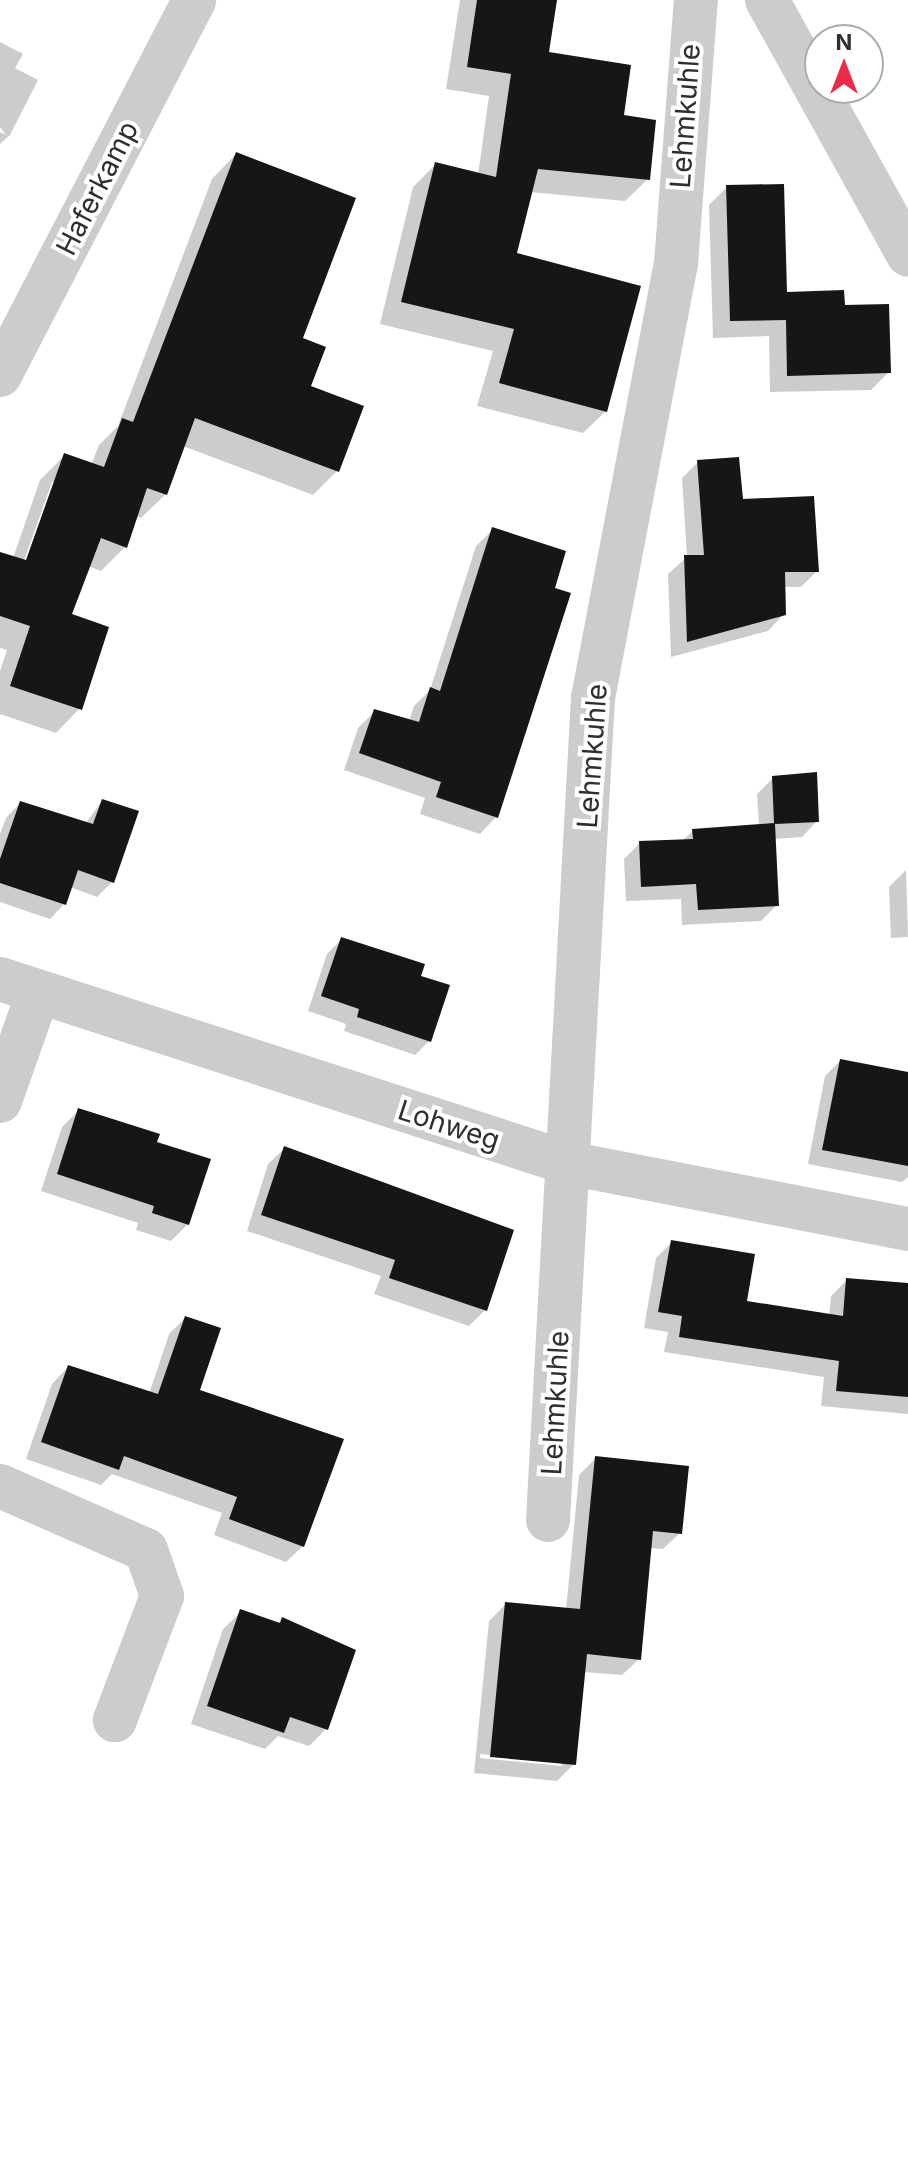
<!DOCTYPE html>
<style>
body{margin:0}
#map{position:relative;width:908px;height:2164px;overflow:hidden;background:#fff;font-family:Inter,sans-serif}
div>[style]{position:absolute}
.shadow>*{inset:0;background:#0003}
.building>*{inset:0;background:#161616}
.minor>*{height:44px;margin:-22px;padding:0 22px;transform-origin:22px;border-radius:22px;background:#ccc}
span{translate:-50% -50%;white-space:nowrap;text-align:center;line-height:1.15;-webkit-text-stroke:8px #fff;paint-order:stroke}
.street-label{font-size:28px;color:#2f2f2f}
.north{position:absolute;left:804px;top:24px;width:80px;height:80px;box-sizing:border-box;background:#fff;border:2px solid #acacac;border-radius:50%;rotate:0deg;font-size:22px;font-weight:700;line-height:32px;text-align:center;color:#2f2f2f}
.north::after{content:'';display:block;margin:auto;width:28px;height:36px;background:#ed2a47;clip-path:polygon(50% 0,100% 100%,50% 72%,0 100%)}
</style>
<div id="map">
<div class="shadow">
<div style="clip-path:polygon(460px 0,555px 0,547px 54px,621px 117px,648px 179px,625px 201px,530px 192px,515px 255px,606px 411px,583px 433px,477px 406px,493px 351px,380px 324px,413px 187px,436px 164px,478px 175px,489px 96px,446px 89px)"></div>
<div style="clip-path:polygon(0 42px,23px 54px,15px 68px,38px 80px,10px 135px,0 144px,0 132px,6px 135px,0 127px)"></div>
<div style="clip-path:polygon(evenodd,236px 154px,300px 339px,308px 387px,337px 471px,313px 495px,183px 446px,166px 494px,141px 518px,136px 516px,125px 547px,101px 571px,88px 566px,69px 615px,80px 708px,56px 733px,0 714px,0 671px,7px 650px,0 648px,0 562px,13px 558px,40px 480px,64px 456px,91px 465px,99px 445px,118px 426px,212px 179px,236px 154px,52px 482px,56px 482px,25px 571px,21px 569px,52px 482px)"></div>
<div style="clip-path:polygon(727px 187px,785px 294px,843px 307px,889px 372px,871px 390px,770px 392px,769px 336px,713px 338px,709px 205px)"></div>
<div style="clip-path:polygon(698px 462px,817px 571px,801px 587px,784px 587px,784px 614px,768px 631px,671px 657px,668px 574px,687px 557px,682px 478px)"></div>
<div style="clip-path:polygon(493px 530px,496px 817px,480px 834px,420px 814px,425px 798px,344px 770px,358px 728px,375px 711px,409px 721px,414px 706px,430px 690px,476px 546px)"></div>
<div style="clip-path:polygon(773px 778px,817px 821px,802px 837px,773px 839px,777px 905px,761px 921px,682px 925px,681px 899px,626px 901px,624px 859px,640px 843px,682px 841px,693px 831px,759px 826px,757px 794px)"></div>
<div style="clip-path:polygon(102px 801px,112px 882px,97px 897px,70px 887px,64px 904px,50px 919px,0 902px,0 834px,6px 818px,20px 803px,85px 824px)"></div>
<div style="clip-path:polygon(906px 870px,908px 937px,891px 938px,889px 887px)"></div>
<div style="clip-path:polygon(342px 939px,418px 977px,430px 1040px,415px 1055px,344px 1031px,346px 1024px,308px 1011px,327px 954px)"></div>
<div style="clip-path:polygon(840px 1061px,908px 1074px,908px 1177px,902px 1182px,808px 1164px,825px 1076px)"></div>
<div style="clip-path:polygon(79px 1110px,155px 1143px,188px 1224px,171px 1241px,136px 1230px,138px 1223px,41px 1191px,62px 1127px)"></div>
<div style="clip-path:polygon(284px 1149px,485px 1310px,469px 1326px,374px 1294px,381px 1276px,247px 1231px,268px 1164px)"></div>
<div style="clip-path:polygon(672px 1242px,745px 1303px,829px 1316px,831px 1296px,847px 1280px,908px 1285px,908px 1414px,821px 1406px,824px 1377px,664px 1352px,668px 1332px,644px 1328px,656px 1258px)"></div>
<div style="clip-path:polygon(185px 1318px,198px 1392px,303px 1546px,286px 1562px,214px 1535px,222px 1513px,112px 1474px,101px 1485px,26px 1459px,52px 1384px,68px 1367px,149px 1394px,169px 1334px)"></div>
<div style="clip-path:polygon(evenodd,596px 1458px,680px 1533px,663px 1549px,650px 1548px,639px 1659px,622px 1675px,583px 1672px,574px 1764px,557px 1781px,474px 1773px,489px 1621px,506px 1604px,566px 1610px,579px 1475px,596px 1458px,480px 1754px,562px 1762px,562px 1766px,480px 1758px,480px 1754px)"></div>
<div style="clip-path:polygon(241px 1612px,277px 1624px,282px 1619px,326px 1729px,309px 1746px,278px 1736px,265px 1749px,191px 1724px,223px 1629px)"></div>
</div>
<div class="building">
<div style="clip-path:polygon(477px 0,557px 0,549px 52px,631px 65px,624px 115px,656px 120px,650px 180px,538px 169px,517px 253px,641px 286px,607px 412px,499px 383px,514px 329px,401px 302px,435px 162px,496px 177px,511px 74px,467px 67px)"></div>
<div style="clip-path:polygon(236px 152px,356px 198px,303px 338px,326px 347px,311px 386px,364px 406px,339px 472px,195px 418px,167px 495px,147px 488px,127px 548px,101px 538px,72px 614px,109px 627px,82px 710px,10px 686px,30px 626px,0 616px,0 552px,26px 560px,64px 453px,104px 467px,122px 418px,133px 422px)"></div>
<div style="clip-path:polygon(784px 184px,787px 292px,844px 290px,845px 305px,889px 304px,891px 373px,787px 376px,786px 320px,730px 321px,726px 185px)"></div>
<div style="clip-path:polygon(739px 457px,743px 499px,814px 496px,819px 572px,785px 572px,786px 615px,687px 642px,684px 555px,704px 555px,697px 460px)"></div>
<div style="clip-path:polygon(492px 527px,566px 551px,555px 588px,571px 593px,498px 818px,436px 797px,441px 782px,359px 753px,374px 709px,419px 722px,430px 687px,440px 691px)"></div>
<div style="clip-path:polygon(817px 772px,819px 822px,775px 824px,779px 906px,698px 910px,696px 884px,641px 887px,639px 841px,693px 839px,692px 829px,774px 823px,772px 776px)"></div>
<div style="clip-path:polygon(102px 799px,139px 811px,114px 883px,78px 870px,66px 905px,0 883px,0 859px,20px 801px,93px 824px)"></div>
<div style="clip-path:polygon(341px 937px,425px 964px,421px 976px,450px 985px,431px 1042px,357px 1017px,359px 1009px,321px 996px)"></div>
<div style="clip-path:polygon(840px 1059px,908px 1072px,908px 1166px,822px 1150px)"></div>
<div style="clip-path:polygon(78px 1108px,160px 1134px,157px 1142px,211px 1159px,189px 1225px,152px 1213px,154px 1206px,57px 1174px)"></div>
<div style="clip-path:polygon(284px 1146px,514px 1230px,487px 1311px,389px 1278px,395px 1260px,261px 1215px)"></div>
<div style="clip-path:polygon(671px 1240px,755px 1254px,747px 1301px,843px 1316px,846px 1278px,908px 1283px,908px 1397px,836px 1391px,839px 1361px,679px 1337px,682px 1316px,658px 1312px)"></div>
<div style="clip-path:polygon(185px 1316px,221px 1328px,200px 1390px,344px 1439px,304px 1547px,229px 1519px,237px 1497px,124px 1456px,119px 1470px,41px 1442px,68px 1365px,158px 1394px)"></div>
<div style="clip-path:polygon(595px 1456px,689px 1466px,682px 1534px,653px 1531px,641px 1660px,587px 1654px,576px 1765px,490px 1757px,505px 1602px,580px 1609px)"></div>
<div style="clip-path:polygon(240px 1609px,280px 1623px,282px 1617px,356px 1650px,328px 1730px,290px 1717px,284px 1733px,207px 1706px)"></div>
</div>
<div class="minor">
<div style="left:767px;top:0;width:291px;rotate:61deg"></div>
<div style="left:0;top:375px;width:422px;rotate:-62.6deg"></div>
<div style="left:0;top:979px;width:597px;rotate:17.95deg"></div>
<div style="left:568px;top:1163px;width:346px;rotate:11deg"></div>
<div style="left:0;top:1101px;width:114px;rotate:-70.6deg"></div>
<div style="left:0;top:1486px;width:159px;rotate:23.7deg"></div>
<div style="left:146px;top:1550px;width:49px;rotate:70.8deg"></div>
<div style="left:162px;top:1596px;width:133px;rotate:110.8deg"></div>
<div style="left:548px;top:1520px;width:823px;rotate:-86.87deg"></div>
<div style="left:593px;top:698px;width:442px;rotate:-79.2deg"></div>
<div style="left:676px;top:264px;width:265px;rotate:-85.7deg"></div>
</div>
<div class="street-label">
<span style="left:685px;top:116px;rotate:-86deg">Lehmkuhle</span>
<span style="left:97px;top:188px;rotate:-63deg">Haferkamp</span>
<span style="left:592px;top:756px;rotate:-86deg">Lehmkuhle</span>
<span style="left:449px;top:1125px;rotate:18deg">Lohweg</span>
<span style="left:555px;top:1403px;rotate:-87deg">Lehmkuhle</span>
</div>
<div class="north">N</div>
</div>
